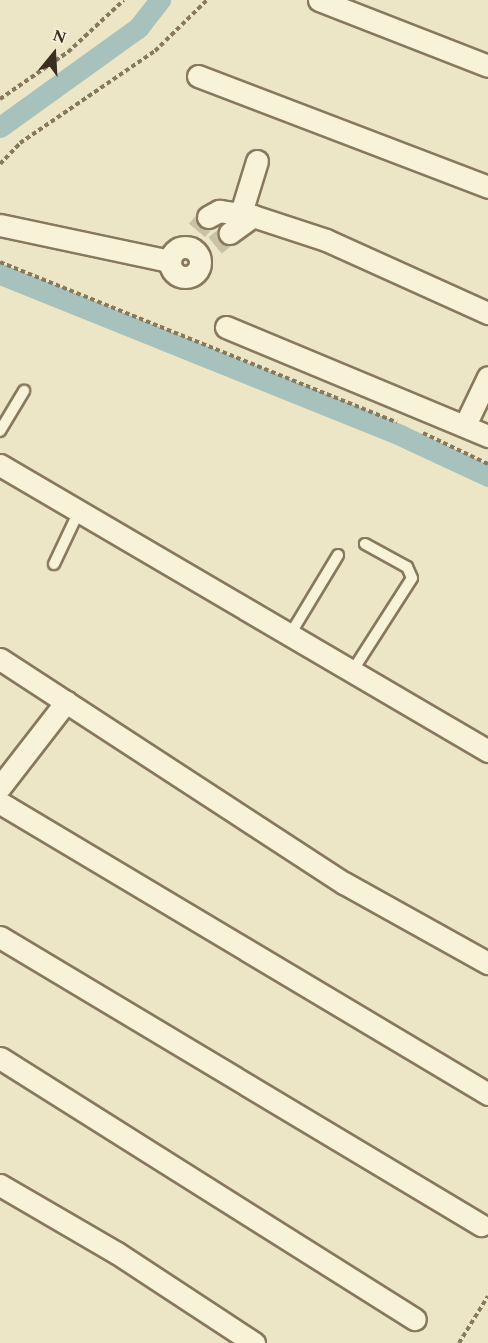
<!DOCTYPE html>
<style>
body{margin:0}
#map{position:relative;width:488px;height:1343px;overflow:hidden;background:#ede6c6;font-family:Spectral,serif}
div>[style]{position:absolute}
.canal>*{height:21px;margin:-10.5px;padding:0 10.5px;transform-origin:10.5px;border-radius:10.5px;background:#a7c1bc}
.street-tunnel>*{height:21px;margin-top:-10.5px;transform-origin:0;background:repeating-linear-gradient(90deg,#c9c1a5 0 21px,transparent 0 31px)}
.path>*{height:4px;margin-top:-2px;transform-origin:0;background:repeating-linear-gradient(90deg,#88785c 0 4.5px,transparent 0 7.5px)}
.roads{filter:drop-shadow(2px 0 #88785c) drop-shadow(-2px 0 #88785c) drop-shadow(0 2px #88785c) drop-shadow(0 -2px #88785c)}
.lane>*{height:10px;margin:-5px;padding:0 5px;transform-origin:5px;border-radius:5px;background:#f8f2d9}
.street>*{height:21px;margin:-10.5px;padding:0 10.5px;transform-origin:10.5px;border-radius:10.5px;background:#f8f2d9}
.street>.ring{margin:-10.5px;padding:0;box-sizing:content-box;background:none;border:21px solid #f8f2d9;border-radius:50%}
span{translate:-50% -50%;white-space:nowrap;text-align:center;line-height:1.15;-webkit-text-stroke:4.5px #f5efd6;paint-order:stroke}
.north{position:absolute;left:24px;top:24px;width:60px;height:60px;-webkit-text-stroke:4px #f5efd6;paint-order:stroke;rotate:18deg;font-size:16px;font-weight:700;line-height:24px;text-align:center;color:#392e20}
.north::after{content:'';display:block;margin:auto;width:21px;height:27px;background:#392e20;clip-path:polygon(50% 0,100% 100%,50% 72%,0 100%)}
</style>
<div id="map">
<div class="canal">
<div style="left:0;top:127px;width:170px;rotate:-35.7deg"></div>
<div style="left:138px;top:28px;width:36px;rotate:-52deg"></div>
<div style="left:0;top:274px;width:433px;rotate:21.9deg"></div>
<div style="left:402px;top:436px;width:95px;rotate:24.9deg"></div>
</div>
<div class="street-tunnel">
<div style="left:197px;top:230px;width:17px;rotate:-50deg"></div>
<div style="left:215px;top:245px;width:19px;rotate:-39deg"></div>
</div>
<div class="path">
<div style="left:0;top:99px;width:83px;rotate:-34.7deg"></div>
<div style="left:68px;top:52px;width:76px;rotate:-42.9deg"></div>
<div style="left:0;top:164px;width:29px;rotate:-46deg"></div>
<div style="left:20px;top:143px;width:163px;rotate:-34.3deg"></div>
<div style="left:155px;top:51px;width:73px;rotate:-44.4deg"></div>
<div style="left:0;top:262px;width:428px;rotate:22deg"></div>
<div style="left:423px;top:433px;width:72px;rotate:25.5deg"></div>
<div style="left:459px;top:1343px;width:55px;rotate:-58.3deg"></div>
</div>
<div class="roads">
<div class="lane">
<div style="left:0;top:431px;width:47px;rotate:-59deg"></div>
<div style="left:54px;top:564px;width:59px;rotate:-64.7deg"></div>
<div style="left:291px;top:633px;width:91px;rotate:-58.9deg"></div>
<div style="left:353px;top:670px;width:109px;rotate:-57.3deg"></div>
<div style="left:412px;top:578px;width:12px;rotate:-114deg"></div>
<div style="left:407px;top:567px;width:48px;rotate:-151.3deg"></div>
</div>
<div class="street">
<div style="left:319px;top:0;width:181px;rotate:21.3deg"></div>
<div style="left:198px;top:76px;width:311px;rotate:20.9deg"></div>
<div style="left:253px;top:216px;width:77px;rotate:18.2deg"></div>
<div style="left:326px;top:240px;width:178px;rotate:24.3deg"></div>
<div style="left:208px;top:217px;width:13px;rotate:-29deg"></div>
<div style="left:219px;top:211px;width:34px;rotate:8deg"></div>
<div style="left:253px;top:216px;width:29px;rotate:144deg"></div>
<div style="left:0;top:225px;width:174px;rotate:12deg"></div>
<div style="left:237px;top:226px;width:68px;rotate:-72.9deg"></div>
<div class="ring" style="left:170px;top:247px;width:9px;height:9px"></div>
<div style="left:226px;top:327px;width:284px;rotate:22.6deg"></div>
<div style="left:465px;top:425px;width:53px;rotate:-64.4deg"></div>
<div style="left:0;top:465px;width:566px;rotate:30.37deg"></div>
<div style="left:0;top:659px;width:411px;rotate:33.1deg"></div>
<div style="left:344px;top:883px;width:165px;rotate:29.1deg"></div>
<div style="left:0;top:787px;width:108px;rotate:-52.2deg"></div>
<div style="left:2px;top:804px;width:566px;rotate:30.82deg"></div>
<div style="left:0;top:937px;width:561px;rotate:30.91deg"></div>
<div style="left:0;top:1058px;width:490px;rotate:32.2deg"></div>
<div style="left:0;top:1185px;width:135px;rotate:30.2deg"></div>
<div style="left:117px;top:1253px;width:164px;rotate:33.3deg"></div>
</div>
</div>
<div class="north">N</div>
</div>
